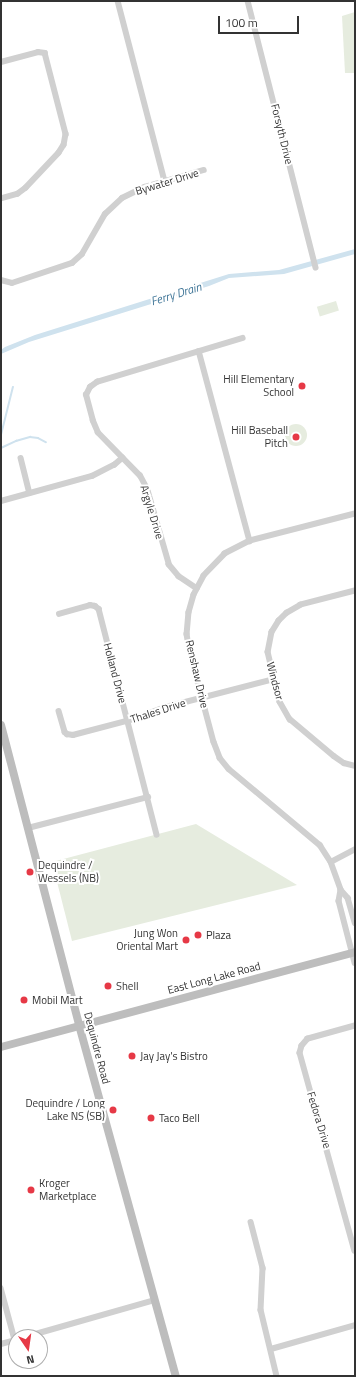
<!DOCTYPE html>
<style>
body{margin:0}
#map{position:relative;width:356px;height:1377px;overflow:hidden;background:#fff;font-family:"Titillium Web",sans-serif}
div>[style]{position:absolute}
.green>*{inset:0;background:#e6ecdf;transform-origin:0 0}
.round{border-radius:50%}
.water>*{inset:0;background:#cfe2ee}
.stream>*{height:1.5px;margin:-0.75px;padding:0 0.75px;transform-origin:0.75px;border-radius:0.75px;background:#cfe2ee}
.minor>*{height:5.5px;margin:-2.75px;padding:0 2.75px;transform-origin:2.75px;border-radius:2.75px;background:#d0d0d0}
.secondary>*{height:8px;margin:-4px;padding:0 4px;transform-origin:4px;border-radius:4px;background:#bdbdbd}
.dots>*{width:11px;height:11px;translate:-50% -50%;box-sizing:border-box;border:2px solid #fff;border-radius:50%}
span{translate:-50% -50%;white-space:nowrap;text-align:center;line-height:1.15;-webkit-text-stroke:4px #fff;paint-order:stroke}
.street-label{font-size:11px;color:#333}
.poi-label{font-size:11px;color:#333}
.right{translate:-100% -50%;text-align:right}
.left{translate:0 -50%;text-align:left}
.water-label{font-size:12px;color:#3f7597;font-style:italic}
.frame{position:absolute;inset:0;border:2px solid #333;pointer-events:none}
.north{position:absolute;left:8px;top:1329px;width:40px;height:40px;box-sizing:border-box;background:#fff;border:1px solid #adadad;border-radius:50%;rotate:167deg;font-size:11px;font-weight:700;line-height:16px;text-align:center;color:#333}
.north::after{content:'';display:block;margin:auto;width:14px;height:18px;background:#e63946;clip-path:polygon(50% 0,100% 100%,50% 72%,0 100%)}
.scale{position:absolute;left:218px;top:16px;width:81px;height:18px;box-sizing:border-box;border:2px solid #333;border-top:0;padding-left:5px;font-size:12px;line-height:14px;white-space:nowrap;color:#333;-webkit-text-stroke:3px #fff;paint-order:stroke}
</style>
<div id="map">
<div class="green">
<div style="clip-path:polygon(355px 12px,355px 73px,345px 73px,342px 16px)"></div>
<div style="left:336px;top:301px;width:10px;height:20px;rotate:73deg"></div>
<div class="round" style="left:285px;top:424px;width:22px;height:22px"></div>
<div style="clip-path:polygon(196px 824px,297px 885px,72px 941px,52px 862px)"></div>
</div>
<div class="water">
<div style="clip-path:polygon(355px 249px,355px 254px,284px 274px,229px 278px,209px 286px,29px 342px,1px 354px,1px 350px,5px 347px,35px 335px,229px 274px,279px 270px)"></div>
</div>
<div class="stream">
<div style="left:1px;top:435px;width:49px;rotate:-76deg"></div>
<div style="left:1px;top:448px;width:17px;rotate:-25deg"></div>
<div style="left:16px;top:441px;width:15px;rotate:-16deg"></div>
<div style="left:30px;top:437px;width:8px;rotate:7deg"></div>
<div style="left:38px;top:438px;width:9px;rotate:27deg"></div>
</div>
<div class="minor">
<div style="left:118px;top:1px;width:186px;rotate:75.4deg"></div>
<div style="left:248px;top:1px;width:275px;rotate:75.7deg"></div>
<div style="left:1px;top:62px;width:38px;rotate:-15deg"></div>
<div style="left:38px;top:52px;width:7px;rotate:8deg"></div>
<div style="left:45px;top:53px;width:84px;rotate:75.5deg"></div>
<div style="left:66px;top:134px;width:11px;rotate:100deg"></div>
<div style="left:64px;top:145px;width:9px;rotate:122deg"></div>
<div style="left:59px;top:153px;width:48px;rotate:133.3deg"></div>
<div style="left:26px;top:188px;width:10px;rotate:143deg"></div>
<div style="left:18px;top:194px;width:18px;rotate:164deg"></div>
<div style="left:1px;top:280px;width:11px;rotate:15deg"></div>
<div style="left:12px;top:283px;width:63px;rotate:-18.4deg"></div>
<div style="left:72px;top:263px;width:13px;rotate:-42deg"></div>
<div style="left:82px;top:254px;width:46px;rotate:-60.1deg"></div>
<div style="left:105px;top:214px;width:23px;rotate:-43deg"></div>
<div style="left:122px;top:198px;width:25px;rotate:-26deg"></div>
<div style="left:145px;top:187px;width:61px;rotate:-16.1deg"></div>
<div style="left:199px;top:351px;width:197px;rotate:75deg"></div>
<div style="left:21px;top:458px;width:36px;rotate:76deg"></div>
<div style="left:1px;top:501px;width:94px;rotate:-15.4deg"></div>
<div style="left:92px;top:476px;width:25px;rotate:-27deg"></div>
<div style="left:114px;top:465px;width:11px;rotate:-41deg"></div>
<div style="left:355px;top:514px;width:108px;rotate:165.6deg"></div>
<div style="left:250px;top:541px;width:28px;rotate:153deg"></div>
<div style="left:225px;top:554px;width:30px;rotate:134deg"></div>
<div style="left:204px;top:576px;width:21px;rotate:118deg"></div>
<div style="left:194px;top:595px;width:18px;rotate:106deg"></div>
<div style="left:189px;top:612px;width:22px;rotate:95deg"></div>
<div style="left:187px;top:634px;width:18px;rotate:81deg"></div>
<div style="left:190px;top:652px;width:93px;rotate:75.1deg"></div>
<div style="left:214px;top:742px;width:17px;rotate:69deg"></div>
<div style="left:220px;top:758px;width:14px;rotate:51deg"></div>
<div style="left:229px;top:769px;width:119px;rotate:39.9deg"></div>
<div style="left:320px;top:845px;width:20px;rotate:57deg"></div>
<div style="left:331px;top:862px;width:30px;rotate:70deg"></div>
<div style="left:341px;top:890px;width:11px;rotate:49deg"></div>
<div style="left:348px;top:898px;width:26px;rotate:74deg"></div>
<div style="left:197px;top:589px;width:22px;rotate:-146deg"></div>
<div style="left:179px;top:577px;width:16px;rotate:-130deg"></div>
<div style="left:169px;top:565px;width:79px;rotate:-106.1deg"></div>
<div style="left:147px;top:489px;width:15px;rotate:-118deg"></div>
<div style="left:140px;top:476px;width:60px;rotate:-134.3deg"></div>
<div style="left:98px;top:433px;width:13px;rotate:-113deg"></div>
<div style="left:93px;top:421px;width:27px;rotate:-105deg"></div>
<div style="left:86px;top:395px;width:9px;rotate:-63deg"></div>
<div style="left:90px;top:387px;width:9px;rotate:-36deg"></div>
<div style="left:97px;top:382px;width:152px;rotate:-16.8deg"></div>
<div style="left:355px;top:591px;width:56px;rotate:165.5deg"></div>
<div style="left:301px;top:605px;width:16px;rotate:150deg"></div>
<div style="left:287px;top:613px;width:11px;rotate:135deg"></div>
<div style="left:279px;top:621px;width:13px;rotate:122deg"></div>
<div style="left:272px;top:632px;width:20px;rotate:101deg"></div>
<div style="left:268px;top:652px;width:51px;rotate:76.5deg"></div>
<div style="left:280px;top:702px;width:20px;rotate:60deg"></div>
<div style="left:290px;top:719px;width:57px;rotate:40.1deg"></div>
<div style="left:334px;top:756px;width:12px;rotate:35deg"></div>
<div style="left:344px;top:763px;width:11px;rotate:15deg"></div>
<div style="left:59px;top:614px;width:32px;rotate:-16deg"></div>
<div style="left:90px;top:605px;width:5px;rotate:11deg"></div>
<div style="left:95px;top:606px;width:5px;rotate:37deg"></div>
<div style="left:99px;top:609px;width:233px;rotate:75.6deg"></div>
<div style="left:59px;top:711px;width:22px;rotate:74deg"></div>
<div style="left:65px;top:732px;width:3px;rotate:45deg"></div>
<div style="left:67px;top:734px;width:6px;rotate:9deg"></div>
<div style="left:73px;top:735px;width:63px;rotate:-14.7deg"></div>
<div style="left:134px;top:719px;width:34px;rotate:-21deg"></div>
<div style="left:166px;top:707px;width:112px;rotate:-14.5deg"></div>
<div style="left:28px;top:828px;width:124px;rotate:-14.5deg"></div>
<div style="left:331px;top:862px;width:27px;rotate:-28deg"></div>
<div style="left:341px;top:890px;width:11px;rotate:100deg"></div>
<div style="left:339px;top:901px;width:64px;rotate:75.5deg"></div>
<div style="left:355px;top:1026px;width:49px;rotate:164.5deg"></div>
<div style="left:308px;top:1039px;width:9px;rotate:131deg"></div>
<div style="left:302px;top:1046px;width:7px;rotate:106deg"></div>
<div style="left:300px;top:1053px;width:205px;rotate:74.5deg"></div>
<div style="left:251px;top:1222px;width:48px;rotate:75.4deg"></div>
<div style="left:263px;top:1268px;width:42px;rotate:92.7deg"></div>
<div style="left:261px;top:1310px;width:68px;rotate:76.4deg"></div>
<div style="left:1px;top:1288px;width:54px;rotate:74.9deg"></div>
<div style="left:25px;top:1337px;width:135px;rotate:-15.9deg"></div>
<div style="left:1px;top:1344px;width:16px;rotate:-15deg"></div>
<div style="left:271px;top:1349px;width:87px;rotate:-15.9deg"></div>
</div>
<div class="secondary">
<div style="left:1px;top:725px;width:310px;rotate:75.4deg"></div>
<div style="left:79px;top:1025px;width:364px;rotate:74.6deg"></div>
<div style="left:1px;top:1047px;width:367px;rotate:-15deg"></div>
</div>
<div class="dots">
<div style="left:302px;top:386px;background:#e63946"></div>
<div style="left:296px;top:437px;background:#e63946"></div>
<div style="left:30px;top:872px;background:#e63946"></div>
<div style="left:198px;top:935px;background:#e63946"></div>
<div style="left:186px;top:940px;background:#e63946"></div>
<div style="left:108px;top:986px;background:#e63946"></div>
<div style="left:24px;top:1000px;background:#e63946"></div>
<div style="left:132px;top:1056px;background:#e63946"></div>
<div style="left:113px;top:1110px;background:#e63946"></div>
<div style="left:151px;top:1118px;background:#e63946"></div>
<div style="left:31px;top:1190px;background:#e63946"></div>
</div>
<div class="street-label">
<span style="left:282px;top:134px;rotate:76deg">Forsyth Drive</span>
<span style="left:167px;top:182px;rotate:-17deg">Bywater Drive</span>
<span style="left:152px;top:512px;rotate:73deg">Argyle Drive</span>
<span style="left:115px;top:673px;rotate:75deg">Holland Drive</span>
<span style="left:197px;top:674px;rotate:77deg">Renshaw Drive</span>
<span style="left:275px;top:681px;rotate:75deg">Windsor</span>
<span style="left:158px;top:711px;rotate:-18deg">Thales Drive</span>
<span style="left:214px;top:978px;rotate:-15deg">East Long Lake Road</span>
<span style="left:97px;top:1048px;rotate:75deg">Dequindre Road</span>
<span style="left:319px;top:1120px;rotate:73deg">Fedora Drive</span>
</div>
<div class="poi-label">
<span class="right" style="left:294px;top:386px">Hill Elementary<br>School</span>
<span class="right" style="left:288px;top:437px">Hill Baseball<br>Pitch</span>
<span class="left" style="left:38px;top:872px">Dequindre /<br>Wessels (NB)</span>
<span class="right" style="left:178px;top:940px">Jung Won<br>Oriental Mart</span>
<span class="left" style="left:206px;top:935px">Plaza</span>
<span class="left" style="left:116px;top:986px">Shell</span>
<span class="left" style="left:32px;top:1000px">Mobil Mart</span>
<span class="left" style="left:140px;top:1056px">Jay Jay's Bistro</span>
<span class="right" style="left:105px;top:1110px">Dequindre / Long<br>Lake NS (SB)</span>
<span class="left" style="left:159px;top:1118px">Taco Bell</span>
<span class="left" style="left:39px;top:1190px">Kroger<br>Marketplace</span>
</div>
<div class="water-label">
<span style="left:176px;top:294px;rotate:-17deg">Ferry Drain</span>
</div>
<div class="frame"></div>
<div class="north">N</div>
<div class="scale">100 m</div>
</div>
